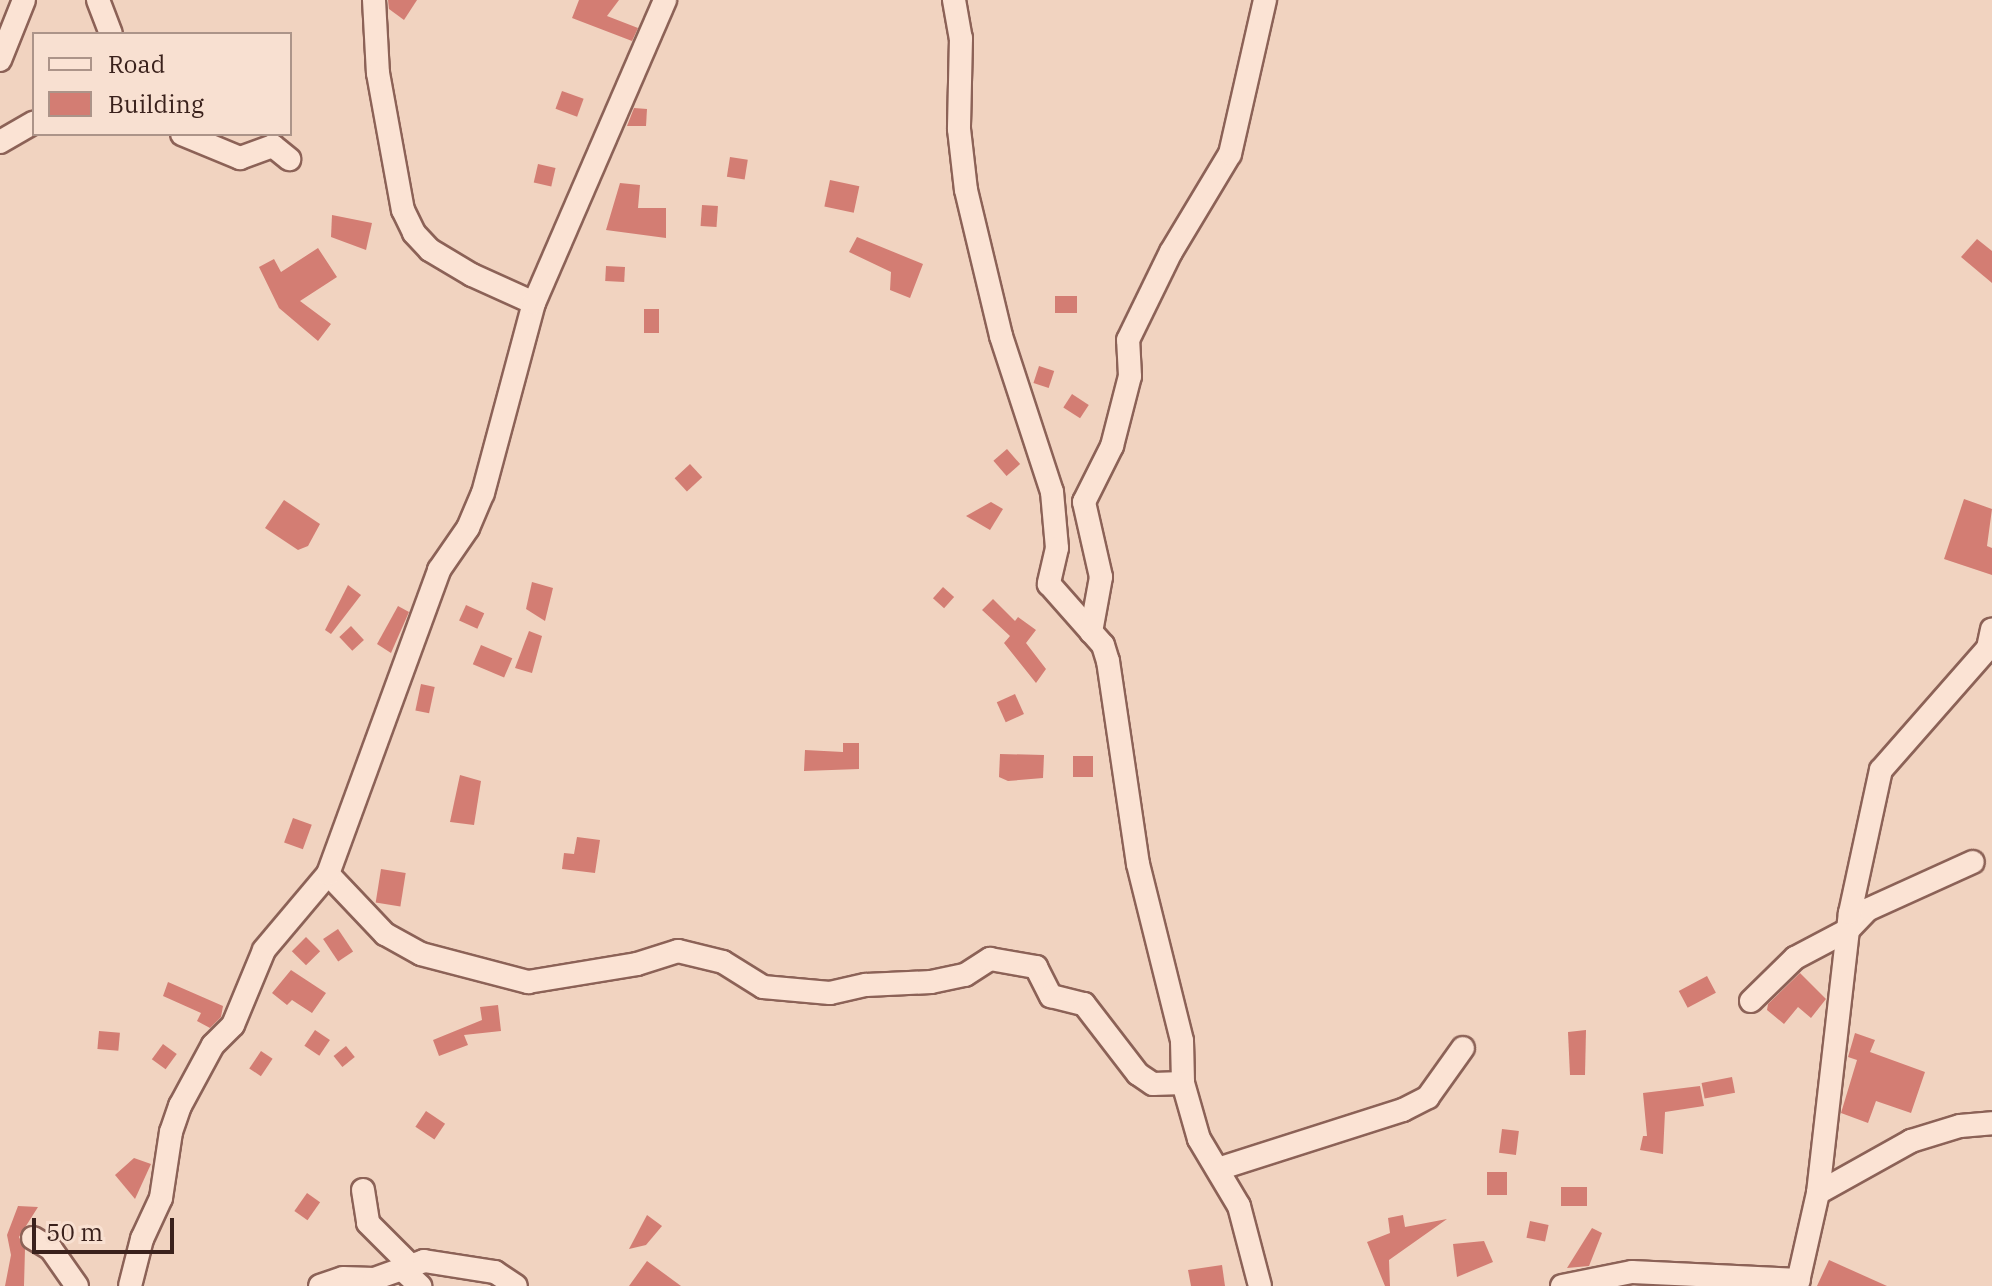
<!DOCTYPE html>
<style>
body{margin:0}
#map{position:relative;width:1992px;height:1286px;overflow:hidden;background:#f1d3c0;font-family:"IBM Plex Serif",serif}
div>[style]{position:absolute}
.building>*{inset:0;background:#d37d73;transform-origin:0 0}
.roads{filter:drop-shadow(2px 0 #8c6257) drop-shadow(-2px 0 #8c6257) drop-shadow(0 2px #8c6257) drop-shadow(0 -2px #8c6257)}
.minor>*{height:22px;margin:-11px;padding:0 11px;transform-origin:11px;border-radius:11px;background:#fbe3d4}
span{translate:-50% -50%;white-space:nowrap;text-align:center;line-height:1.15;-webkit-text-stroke:6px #f8e0d1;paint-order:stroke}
.legend{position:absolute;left:32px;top:32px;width:260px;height:104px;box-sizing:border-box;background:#f8e0d1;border:2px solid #ac9489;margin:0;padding:10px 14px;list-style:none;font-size:24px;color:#3a211c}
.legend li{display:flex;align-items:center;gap:16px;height:40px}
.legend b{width:40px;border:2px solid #ac9489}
.scale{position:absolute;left:32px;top:1218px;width:142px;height:36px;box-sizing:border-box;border:4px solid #3a211c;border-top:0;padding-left:10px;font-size:24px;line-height:28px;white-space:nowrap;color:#3a211c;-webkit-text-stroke:6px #f8e0d1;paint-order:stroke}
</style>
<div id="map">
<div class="building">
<div style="clip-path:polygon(388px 0,417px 0,404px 20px,389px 9px)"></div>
<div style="clip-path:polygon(579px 0,619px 0,607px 16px,638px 28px,632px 41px,572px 18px)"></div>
<div style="left:562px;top:91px;width:23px;height:19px;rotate:20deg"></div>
<div style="clip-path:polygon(634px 108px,647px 109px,646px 126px,627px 126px)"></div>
<div style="left:730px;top:157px;width:18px;height:20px;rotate:9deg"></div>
<div style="left:538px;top:164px;width:18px;height:19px;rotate:13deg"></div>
<div style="left:830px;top:180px;width:30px;height:27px;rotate:12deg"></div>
<div style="clip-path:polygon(620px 183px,640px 185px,638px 208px,666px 208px,666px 238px,606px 230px)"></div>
<div style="left:702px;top:205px;width:16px;height:21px;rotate:4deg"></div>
<div style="clip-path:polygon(332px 215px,372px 223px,366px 250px,331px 237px)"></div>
<div style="clip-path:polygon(857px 237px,923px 264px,910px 298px,890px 290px,891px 272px,849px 252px)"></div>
<div style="clip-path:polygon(1977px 239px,1992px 251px,1992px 283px,1961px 257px)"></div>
<div style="clip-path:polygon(318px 248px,337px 277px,300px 301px,331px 324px,318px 341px,279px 308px,259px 267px,274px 259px,281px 272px)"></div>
<div style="left:606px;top:266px;width:19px;height:15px;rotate:3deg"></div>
<div style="left:1055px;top:296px;width:22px;height:17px"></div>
<div style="left:644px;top:309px;width:15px;height:24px"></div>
<div style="left:1039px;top:366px;width:16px;height:18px;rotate:18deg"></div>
<div style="left:1072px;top:394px;width:20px;height:16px;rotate:33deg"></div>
<div style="left:1007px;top:449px;width:20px;height:18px;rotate:49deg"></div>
<div style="left:690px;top:464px;width:18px;height:21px;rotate:47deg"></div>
<div style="clip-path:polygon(1964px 499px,1992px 509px,1987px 546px,1992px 548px,1992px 575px,1944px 559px)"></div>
<div style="clip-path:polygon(284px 500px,320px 524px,308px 546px,298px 550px,265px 528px)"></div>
<div style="clip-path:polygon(991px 502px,1003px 509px,990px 530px,966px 516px)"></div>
<div style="clip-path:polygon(532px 582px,553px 588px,545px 621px,526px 609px)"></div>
<div style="clip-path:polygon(348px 585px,361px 595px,331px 634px,325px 630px)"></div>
<div style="left:943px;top:587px;width:15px;height:15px;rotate:42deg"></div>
<div style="clip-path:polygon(993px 599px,1015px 621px,1018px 617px,1036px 630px,1026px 643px,1046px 669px,1036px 683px,1004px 643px,1010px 636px,982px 610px)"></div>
<div style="left:466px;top:605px;width:20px;height:17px;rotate:24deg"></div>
<div style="clip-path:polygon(398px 606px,409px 612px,391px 653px,377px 644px)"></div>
<div style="left:351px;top:626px;width:19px;height:16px;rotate:47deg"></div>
<div style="clip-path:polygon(529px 631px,542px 636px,532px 673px,515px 668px)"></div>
<div style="left:481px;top:645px;width:34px;height:21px;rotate:23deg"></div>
<div style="left:421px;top:684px;width:14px;height:27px;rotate:12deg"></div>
<div style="left:1015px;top:694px;width:22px;height:20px;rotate:66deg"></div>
<div style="clip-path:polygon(843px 743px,859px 743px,859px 769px,804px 771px,805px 750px,843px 752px)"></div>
<div style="clip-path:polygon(1000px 754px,1044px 755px,1043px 778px,1008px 781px,999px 777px)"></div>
<div style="left:1073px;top:756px;width:20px;height:21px"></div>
<div style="clip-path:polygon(460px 775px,481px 781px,474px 825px,450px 822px)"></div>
<div style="left:293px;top:818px;width:20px;height:26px;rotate:20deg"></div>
<div style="clip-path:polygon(577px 837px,600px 840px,595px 873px,562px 869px,564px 853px,574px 854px)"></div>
<div style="left:381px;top:869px;width:25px;height:34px;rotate:9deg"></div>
<div style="left:338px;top:929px;width:27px;height:18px;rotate:56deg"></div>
<div style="left:306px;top:937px;width:20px;height:20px;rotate:45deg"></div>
<div style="clip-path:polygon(291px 970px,326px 993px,312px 1013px,292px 1000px,287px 1005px,272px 993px)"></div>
<div style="clip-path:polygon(1800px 973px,1826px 999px,1811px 1018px,1798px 1007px,1784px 1024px,1767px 1010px,1768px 1004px)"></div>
<div style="left:1707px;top:976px;width:19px;height:32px;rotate:62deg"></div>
<div style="clip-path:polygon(168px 982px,223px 1006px,221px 1017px,210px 1028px,197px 1021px,201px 1013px,163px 996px)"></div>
<div style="clip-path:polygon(498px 1005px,501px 1031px,464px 1035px,468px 1045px,439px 1056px,433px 1040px,482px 1020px,480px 1007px)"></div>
<div style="left:315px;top:1030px;width:18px;height:19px;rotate:34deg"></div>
<div style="clip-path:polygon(1586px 1030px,1585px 1075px,1570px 1075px,1568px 1032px)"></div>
<div style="left:99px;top:1031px;width:21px;height:18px;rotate:5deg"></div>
<div style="clip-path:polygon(1855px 1033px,1875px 1040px,1870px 1052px,1925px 1072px,1911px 1113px,1876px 1101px,1868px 1123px,1841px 1113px,1857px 1060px,1848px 1057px)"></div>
<div style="left:163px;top:1044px;width:17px;height:19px;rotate:36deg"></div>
<div style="left:346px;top:1046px;width:14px;height:16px;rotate:51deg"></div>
<div style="left:261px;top:1051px;width:14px;height:21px;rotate:34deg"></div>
<div style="left:1732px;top:1077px;width:16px;height:31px;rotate:79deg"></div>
<div style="clip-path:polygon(1700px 1086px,1704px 1106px,1665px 1112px,1663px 1154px,1640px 1150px,1643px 1136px,1647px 1136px,1643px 1093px)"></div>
<div style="left:426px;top:1111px;width:23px;height:19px;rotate:34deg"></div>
<div style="left:1502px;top:1129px;width:17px;height:24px;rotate:7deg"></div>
<div style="clip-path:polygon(134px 1158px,151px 1164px,135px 1199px,115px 1175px)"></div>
<div style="left:1487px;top:1172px;width:20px;height:23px"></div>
<div style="left:1561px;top:1187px;width:26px;height:19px"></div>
<div style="left:307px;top:1193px;width:16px;height:22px;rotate:35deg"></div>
<div style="clip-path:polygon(18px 1206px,38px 1207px,19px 1237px,25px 1249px,24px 1286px,5px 1286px,11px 1255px,7px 1235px)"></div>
<div style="clip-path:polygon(647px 1215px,662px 1226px,646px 1245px,629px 1249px)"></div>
<div style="clip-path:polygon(1403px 1215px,1405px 1227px,1447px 1219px,1389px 1260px,1390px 1286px,1385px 1286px,1367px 1242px,1390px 1233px,1388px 1218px)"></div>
<div style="left:1530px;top:1221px;width:19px;height:17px;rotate:12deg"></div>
<div style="clip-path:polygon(1592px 1228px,1602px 1233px,1589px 1266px,1567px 1268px)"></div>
<div style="clip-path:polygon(1484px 1241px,1493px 1262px,1457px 1277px,1453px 1244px)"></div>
<div style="clip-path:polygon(1829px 1260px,1887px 1286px,1817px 1286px)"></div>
<div style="clip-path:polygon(647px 1261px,681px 1286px,629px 1286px)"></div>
<div style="clip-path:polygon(1222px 1265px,1225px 1286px,1191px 1286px,1188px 1270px)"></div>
</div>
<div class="roads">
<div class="minor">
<div style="left:98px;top:0;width:36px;rotate:69deg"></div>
<div style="left:374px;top:0;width:73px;rotate:86.9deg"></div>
<div style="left:378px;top:73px;width:139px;rotate:79.7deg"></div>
<div style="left:403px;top:210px;width:25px;rotate:64deg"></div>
<div style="left:414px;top:233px;width:23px;rotate:47deg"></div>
<div style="left:430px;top:250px;width:49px;rotate:30.8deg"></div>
<div style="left:472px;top:275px;width:68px;rotate:24.3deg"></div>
<div style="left:954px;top:0;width:39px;rotate:80deg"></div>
<div style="left:961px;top:38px;width:91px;rotate:91.3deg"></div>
<div style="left:959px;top:129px;width:61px;rotate:83.5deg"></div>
<div style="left:966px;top:190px;width:150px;rotate:76.5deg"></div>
<div style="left:1001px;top:336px;width:164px;rotate:71.9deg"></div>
<div style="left:1052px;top:492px;width:56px;rotate:84.9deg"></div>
<div style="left:1057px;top:548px;width:37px;rotate:103deg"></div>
<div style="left:1049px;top:584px;width:81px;rotate:48.5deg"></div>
<div style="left:1103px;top:645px;width:17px;rotate:73deg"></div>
<div style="left:1108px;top:661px;width:205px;rotate:81.6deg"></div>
<div style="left:1138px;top:864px;width:182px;rotate:76deg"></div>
<div style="left:1182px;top:1041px;width:42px;rotate:88.6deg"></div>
<div style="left:1183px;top:1083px;width:58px;rotate:74.1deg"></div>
<div style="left:1199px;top:1139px;width:78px;rotate:59.2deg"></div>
<div style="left:1239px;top:1206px;width:83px;rotate:75.3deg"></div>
<div style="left:0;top:60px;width:65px;rotate:-68.2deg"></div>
<div style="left:182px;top:134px;width:63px;rotate:22.5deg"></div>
<div style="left:240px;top:158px;width:35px;rotate:-20deg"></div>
<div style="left:273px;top:146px;width:21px;rotate:39deg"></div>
<div style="left:0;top:142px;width:39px;rotate:-30deg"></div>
<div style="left:1091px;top:632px;width:56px;rotate:-79.7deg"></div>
<div style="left:1101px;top:577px;width:77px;rotate:-102.8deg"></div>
<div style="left:1084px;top:502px;width:63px;rotate:-63.4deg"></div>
<div style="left:1112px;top:446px;width:72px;rotate:-75.6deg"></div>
<div style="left:1130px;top:376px;width:36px;rotate:-93deg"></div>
<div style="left:1128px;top:340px;width:98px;rotate:-64deg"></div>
<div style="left:1171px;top:252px;width:114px;rotate:-59deg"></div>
<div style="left:1230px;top:154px;width:158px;rotate:-77.2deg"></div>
<div style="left:328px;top:874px;width:83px;rotate:46.5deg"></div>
<div style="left:385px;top:934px;width:41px;rotate:29.1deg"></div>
<div style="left:421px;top:954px;width:111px;rotate:14.7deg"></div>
<div style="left:528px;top:982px;width:110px;rotate:-9.4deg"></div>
<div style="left:637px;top:964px;width:43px;rotate:-17.6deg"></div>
<div style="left:678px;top:951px;width:46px;rotate:13.7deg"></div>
<div style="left:723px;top:962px;width:47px;rotate:32deg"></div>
<div style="left:763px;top:987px;width:67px;rotate:5.1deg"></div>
<div style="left:830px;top:993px;width:37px;rotate:-13deg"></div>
<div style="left:866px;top:985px;width:65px;rotate:-2.6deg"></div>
<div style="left:931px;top:982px;width:35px;rotate:-12deg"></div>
<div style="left:965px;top:975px;width:30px;rotate:-33deg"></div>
<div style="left:990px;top:959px;width:47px;rotate:9.9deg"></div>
<div style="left:1036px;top:967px;width:33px;rotate:63deg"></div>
<div style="left:1051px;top:996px;width:34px;rotate:14deg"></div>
<div style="left:1084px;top:1004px;width:88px;rotate:52.4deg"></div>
<div style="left:1138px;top:1074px;width:18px;rotate:34deg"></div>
<div style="left:1153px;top:1084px;width:30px;rotate:-2deg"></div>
<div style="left:1751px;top:1001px;width:62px;rotate:-44.3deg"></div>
<div style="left:1795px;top:958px;width:60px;rotate:-27.8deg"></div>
<div style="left:1848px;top:930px;width:28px;rotate:-46deg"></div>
<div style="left:1867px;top:910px;width:116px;rotate:-24.4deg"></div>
<div style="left:1218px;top:1169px;width:194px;rotate:-17.7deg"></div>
<div style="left:1403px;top:1110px;width:28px;rotate:-27deg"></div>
<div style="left:1428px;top:1097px;width:60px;rotate:-54.5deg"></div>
<div style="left:363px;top:1190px;width:33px;rotate:81deg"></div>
<div style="left:368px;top:1223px;width:57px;rotate:45deg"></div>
<div style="left:408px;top:1263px;width:9px;rotate:108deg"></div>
<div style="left:405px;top:1272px;width:21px;rotate:43deg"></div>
<div style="left:1818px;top:1193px;width:107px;rotate:-29.2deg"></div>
<div style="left:1911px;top:1141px;width:51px;rotate:-17deg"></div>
<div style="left:1960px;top:1126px;width:32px;rotate:-5deg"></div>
<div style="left:33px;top:1238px;width:21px;rotate:31deg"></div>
<div style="left:51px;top:1249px;width:45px;rotate:54.9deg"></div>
<div style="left:130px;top:1286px;width:49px;rotate:-75.7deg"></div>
<div style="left:142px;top:1239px;width:45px;rotate:-65.1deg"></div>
<div style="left:161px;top:1198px;width:67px;rotate:-81.4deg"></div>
<div style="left:171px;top:1132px;width:28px;rotate:-71deg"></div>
<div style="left:180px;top:1106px;width:69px;rotate:-61.6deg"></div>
<div style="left:213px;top:1045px;width:28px;rotate:-45deg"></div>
<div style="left:233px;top:1025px;width:81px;rotate:-67.5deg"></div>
<div style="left:264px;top:950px;width:99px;rotate:-49.9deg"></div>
<div style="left:328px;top:874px;width:324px;rotate:-69.9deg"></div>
<div style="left:439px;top:570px;width:51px;rotate:-55.4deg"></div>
<div style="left:468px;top:528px;width:38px;rotate:-67deg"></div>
<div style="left:483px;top:493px;width:197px;rotate:-75deg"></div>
<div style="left:534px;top:303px;width:330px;rotate:-66.6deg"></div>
<div style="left:320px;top:1286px;width:24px;rotate:-19deg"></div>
<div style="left:343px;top:1278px;width:31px;rotate:2deg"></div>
<div style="left:374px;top:1279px;width:53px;rotate:-19.8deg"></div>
<div style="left:424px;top:1261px;width:72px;rotate:8.8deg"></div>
<div style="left:495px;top:1272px;width:25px;rotate:34deg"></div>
<div style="left:1562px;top:1286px;width:71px;rotate:-11.3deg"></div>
<div style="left:1632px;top:1272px;width:167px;rotate:2.7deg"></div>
<div style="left:1797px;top:1286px;width:95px;rotate:-77.3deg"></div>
<div style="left:1818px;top:1193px;width:282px;rotate:-83.5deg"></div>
<div style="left:1850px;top:913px;width:146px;rotate:-77.8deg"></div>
<div style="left:1881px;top:770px;width:162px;rotate:-48.7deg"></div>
<div style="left:1988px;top:648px;width:19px;rotate:-78deg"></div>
</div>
</div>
<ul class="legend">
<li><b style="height:10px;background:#fbe3d4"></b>Road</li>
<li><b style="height:22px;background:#d37d73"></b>Building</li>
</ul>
<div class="scale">50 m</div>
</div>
